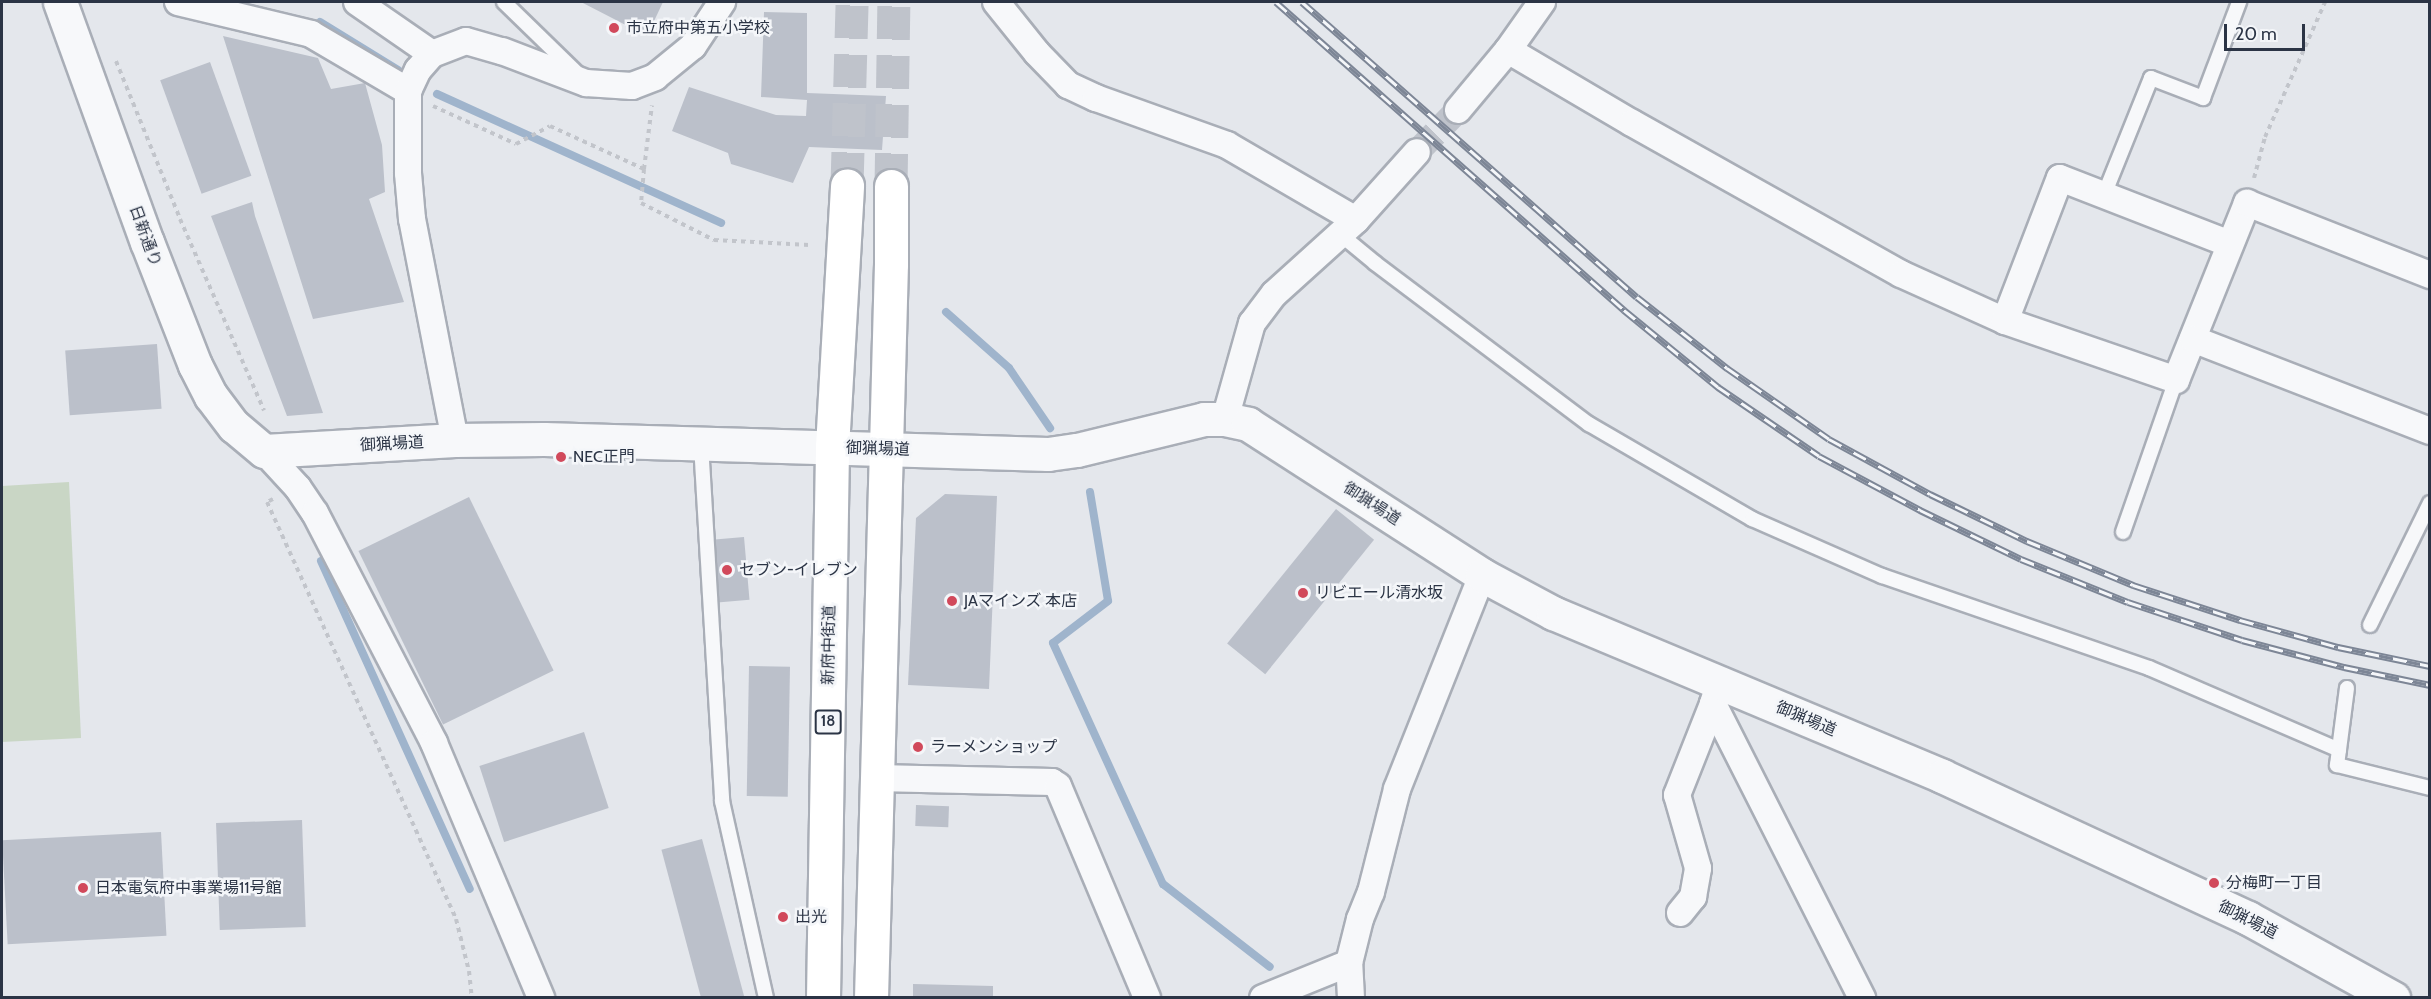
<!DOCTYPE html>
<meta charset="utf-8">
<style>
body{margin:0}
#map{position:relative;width:2431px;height:999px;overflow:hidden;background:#e4e7ec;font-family:Cabin,"Noto Sans JP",sans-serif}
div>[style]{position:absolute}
.green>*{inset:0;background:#c9d6c5}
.stream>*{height:8px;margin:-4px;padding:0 4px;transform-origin:4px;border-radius:4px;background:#9fb4cc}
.building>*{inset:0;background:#bbc0ca;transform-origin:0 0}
.minor-tunnel>*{height:26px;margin-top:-13px;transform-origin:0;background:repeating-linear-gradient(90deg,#bfc3cb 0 26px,transparent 0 39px)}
.primary-tunnel>*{height:33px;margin-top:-16.5px;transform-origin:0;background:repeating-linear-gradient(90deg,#bfc3cb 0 33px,transparent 0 49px)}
.path>*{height:4px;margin-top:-2px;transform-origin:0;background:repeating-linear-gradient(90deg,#c2c5cb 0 4.5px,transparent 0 9px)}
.roads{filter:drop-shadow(2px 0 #a9aeb7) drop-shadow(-2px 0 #a9aeb7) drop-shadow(0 2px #a9aeb7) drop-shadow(0 -2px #a9aeb7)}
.service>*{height:14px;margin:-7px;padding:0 7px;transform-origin:7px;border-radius:7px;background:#f7f8fa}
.minor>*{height:26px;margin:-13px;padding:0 13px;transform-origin:13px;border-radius:13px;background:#f7f8fa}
.tertiary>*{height:33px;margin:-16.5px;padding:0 16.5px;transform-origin:16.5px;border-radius:16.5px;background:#f7f8fa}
.primary>*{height:33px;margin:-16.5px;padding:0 16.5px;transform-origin:16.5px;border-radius:16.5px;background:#fff}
.rail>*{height:7px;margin-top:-3.5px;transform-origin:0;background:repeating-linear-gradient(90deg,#f4f6f9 0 14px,#7d8696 0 28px);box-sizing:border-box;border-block:2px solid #7d8696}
.dots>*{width:16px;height:16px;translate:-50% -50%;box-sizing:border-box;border:3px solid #f4f6f9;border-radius:50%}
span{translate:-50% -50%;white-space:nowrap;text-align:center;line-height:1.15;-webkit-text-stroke:5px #f4f6f9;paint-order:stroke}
.shield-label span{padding:2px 4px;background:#f4f6f9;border:2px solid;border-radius:4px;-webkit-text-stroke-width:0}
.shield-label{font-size:15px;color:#2b3445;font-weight:700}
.poi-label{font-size:16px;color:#2b3445}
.left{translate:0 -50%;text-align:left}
.street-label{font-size:16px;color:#2b3445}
.frame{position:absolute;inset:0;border:3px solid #2b3445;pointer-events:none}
.scale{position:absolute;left:2224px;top:24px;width:81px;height:27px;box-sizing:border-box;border:3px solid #2b3445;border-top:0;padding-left:8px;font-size:18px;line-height:21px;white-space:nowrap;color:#2b3445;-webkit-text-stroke:4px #f4f6f9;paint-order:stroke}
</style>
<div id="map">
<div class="green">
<div style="clip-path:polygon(69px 482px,81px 738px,2px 742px,2px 486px)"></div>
</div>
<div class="stream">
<div style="left:320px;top:22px;width:92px;rotate:31.6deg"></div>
<div style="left:437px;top:94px;width:312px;rotate:24.4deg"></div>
<div style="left:946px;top:312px;width:84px;rotate:41.6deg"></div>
<div style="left:1009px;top:368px;width:73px;rotate:55.7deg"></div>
<div style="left:1090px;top:492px;width:110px;rotate:80.6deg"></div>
<div style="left:1108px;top:601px;width:69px;rotate:142.6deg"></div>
<div style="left:1053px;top:643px;width:265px;rotate:65.5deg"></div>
<div style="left:1163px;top:884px;width:135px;rotate:37.8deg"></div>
<div style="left:321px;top:561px;width:360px;rotate:65.6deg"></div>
</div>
<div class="building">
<div style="clip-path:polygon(581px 2px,663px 2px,647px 36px)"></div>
<div style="clip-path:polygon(764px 12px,807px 13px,807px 93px,886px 96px,882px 150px,809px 147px,793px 183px,731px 164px,728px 153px,672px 131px,689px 87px,776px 115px,806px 116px,807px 100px,761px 97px)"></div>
<div style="clip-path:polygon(223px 36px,318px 58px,331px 89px,365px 83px,382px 145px,385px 192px,369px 199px,404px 302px,313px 319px)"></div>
<div style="left:210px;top:62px;width:121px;height:53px;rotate:70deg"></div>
<div style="clip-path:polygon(252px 202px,255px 216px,323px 413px,287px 416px,211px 216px)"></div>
<div style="left:157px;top:344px;width:65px;height:92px;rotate:86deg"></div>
<div style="clip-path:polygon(945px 494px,997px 496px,989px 689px,908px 685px,916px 518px)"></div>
<div style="left:469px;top:497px;width:193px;height:123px;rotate:64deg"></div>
<div style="left:1336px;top:509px;width:49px;height:173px;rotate:39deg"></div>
<div style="left:744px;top:537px;width:63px;height:38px;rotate:85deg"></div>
<div style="left:749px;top:666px;width:41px;height:130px;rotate:1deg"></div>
<div style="left:584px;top:732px;width:80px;height:110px;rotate:72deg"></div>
<div style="left:916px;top:805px;width:33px;height:21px;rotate:2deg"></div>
<div style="left:302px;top:820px;width:107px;height:86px;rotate:88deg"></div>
<div style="left:161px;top:832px;width:104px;height:159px;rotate:87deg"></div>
<div style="left:702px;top:839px;width:164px;height:42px;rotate:75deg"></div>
<div style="clip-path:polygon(913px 984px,993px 986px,993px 998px,913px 998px)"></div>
</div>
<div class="minor-tunnel">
<div style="left:1417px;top:152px;width:59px;rotate:-45.7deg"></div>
</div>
<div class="primary-tunnel">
<div style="left:847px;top:185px;width:183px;rotate:-88.4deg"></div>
<div style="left:891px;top:186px;width:184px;rotate:-89.1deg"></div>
</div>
<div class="path">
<div style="left:116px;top:61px;width:170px;rotate:67.9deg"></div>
<div style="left:180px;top:219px;width:209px;rotate:66.3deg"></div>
<div style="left:433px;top:106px;width:91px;rotate:24.6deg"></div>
<div style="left:516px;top:144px;width:38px;rotate:-28deg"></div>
<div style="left:550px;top:126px;width:103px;rotate:24.6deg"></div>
<div style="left:644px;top:169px;width:34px;rotate:95deg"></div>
<div style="left:641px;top:203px;width:82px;rotate:26.9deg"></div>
<div style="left:714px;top:240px;width:95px;rotate:3deg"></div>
<div style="left:644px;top:169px;width:64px;rotate:-82.9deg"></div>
<div style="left:2254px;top:178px;width:42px;rotate:-75deg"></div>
<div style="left:2265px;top:137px;width:148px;rotate:-66deg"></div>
<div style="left:273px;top:499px;width:7px;rotate:153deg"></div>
<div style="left:267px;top:502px;width:458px;rotate:65.6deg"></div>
<div style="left:456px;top:919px;width:54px;rotate:76deg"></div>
<div style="left:469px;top:971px;width:27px;rotate:84deg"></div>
</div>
<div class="roads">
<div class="service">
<div style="left:504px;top:2px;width:103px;rotate:44.2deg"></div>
<div style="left:2104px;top:195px;width:126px;rotate:-68.1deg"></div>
<div style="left:2151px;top:78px;width:56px;rotate:21deg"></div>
<div style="left:2203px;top:98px;width:103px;rotate:-69.4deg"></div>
<div style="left:1340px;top:234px;width:45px;rotate:39.6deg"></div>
<div style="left:1375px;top:263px;width:268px;rotate:37deg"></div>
<div style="left:1589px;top:424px;width:189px;rotate:30.2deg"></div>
<div style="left:1752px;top:519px;width:142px;rotate:23.7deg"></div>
<div style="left:1882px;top:576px;width:282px;rotate:19deg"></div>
<div style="left:2149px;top:668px;width:207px;rotate:23.3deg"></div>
<div style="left:701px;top:444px;width:358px;rotate:86.6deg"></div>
<div style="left:722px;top:801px;width:202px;rotate:77.4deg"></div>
<div style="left:2123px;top:532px;width:161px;rotate:-70.8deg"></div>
<div style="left:2370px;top:625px;width:136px;rotate:-63.8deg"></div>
<div style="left:2347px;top:688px;width:78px;rotate:97.4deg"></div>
<div style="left:2337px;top:765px;width:96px;rotate:13.9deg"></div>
</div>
<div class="minor">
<div style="left:178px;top:2px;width:137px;rotate:13.5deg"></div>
<div style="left:311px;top:34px;width:113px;rotate:30.4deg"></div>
<div style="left:357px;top:2px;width:91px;rotate:34.7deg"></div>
<div style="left:996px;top:2px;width:65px;rotate:51.2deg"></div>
<div style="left:1037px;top:53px;width:45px;rotate:45.9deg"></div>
<div style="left:1068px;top:85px;width:31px;rotate:25deg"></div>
<div style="left:1096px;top:98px;width:139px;rotate:19.7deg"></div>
<div style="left:1227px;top:145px;width:149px;rotate:30.2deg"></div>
<div style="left:1356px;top:220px;width:110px;rotate:137.9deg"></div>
<div style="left:1274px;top:294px;width:36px;rotate:127deg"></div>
<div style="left:1252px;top:323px;width:100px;rotate:105.7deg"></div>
<div style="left:1508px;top:50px;width:144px;rotate:30.5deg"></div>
<div style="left:1632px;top:123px;width:308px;rotate:29.3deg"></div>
<div style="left:1901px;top:274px;width:114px;rotate:24.3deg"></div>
<div style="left:2005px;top:321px;width:181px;rotate:19deg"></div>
<div style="left:2176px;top:380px;width:191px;rotate:-68.1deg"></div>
<div style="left:2247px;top:203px;width:197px;rotate:21.5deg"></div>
<div style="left:1458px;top:110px;width:78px;rotate:-50.2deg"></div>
<div style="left:1508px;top:50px;width:59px;rotate:-54.7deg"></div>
<div style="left:1356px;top:220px;width:91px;rotate:-48.1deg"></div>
<div style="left:2005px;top:321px;width:153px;rotate:-69deg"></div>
<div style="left:2060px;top:178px;width:182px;rotate:21.2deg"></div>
<div style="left:2193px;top:339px;width:254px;rotate:21.2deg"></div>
<div style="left:455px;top:440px;width:225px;rotate:-101deg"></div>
<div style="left:412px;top:219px;width:46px;rotate:-95deg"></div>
<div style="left:408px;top:173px;width:82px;rotate:-90deg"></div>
<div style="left:408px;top:91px;width:23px;rotate:-65deg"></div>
<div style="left:418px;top:70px;width:21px;rotate:-49deg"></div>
<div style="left:432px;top:54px;width:36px;rotate:-21deg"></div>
<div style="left:466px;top:41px;width:37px;rotate:16deg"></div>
<div style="left:502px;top:51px;width:90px;rotate:20.9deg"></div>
<div style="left:586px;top:83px;width:46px;rotate:3.7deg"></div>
<div style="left:632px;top:86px;width:25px;rotate:-21deg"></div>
<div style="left:655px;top:77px;width:49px;rotate:-39.2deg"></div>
<div style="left:693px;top:46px;width:53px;rotate:-56.6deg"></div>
<div style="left:264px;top:451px;width:50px;rotate:47.4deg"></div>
<div style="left:298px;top:488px;width:30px;rotate:56deg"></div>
<div style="left:315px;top:513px;width:259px;rotate:62.6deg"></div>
<div style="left:434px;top:743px;width:277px;rotate:67.2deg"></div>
<div style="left:1720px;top:682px;width:23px;rotate:108deg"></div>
<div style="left:1713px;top:704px;width:330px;rotate:63.1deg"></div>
<div style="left:877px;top:778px;width:175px;rotate:1.3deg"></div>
<div style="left:1052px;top:782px;width:7px;rotate:34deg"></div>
<div style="left:1058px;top:786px;width:230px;rotate:67.2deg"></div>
<div style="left:1680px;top:913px;width:21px;rotate:-51deg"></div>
<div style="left:1693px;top:897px;width:29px;rotate:-80deg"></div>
<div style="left:1698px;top:868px;width:76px;rotate:-106deg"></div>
<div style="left:1677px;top:795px;width:98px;rotate:-68.4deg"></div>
<div style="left:1263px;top:998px;width:93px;rotate:-22.1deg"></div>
<div style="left:1351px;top:998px;width:35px;rotate:-93deg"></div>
<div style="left:1349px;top:963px;width:45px;rotate:-76deg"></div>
<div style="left:1360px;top:919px;width:29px;rotate:-68deg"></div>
<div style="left:1371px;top:892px;width:106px;rotate:-75.8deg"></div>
<div style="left:1397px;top:789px;width:230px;rotate:-68.3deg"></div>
</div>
<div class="tertiary">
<div style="left:60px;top:2px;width:255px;rotate:70.1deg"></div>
<div style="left:147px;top:242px;width:132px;rotate:68.7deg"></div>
<div style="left:195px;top:365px;width:35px;rotate:63deg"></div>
<div style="left:211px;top:396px;width:38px;rotate:53deg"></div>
<div style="left:234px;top:426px;width:39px;rotate:40deg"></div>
<div style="left:264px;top:451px;width:191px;rotate:-3.3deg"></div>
<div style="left:455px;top:440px;width:89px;rotate:-0.6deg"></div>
<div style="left:544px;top:439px;width:504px;rotate:1.7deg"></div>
<div style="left:1048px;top:454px;width:29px;rotate:-8deg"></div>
<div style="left:1077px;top:450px;width:131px;rotate:-13.7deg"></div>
<div style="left:1204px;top:419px;width:21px"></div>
<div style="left:1225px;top:419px;width:24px;rotate:12deg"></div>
<div style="left:1248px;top:424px;width:278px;rotate:32.8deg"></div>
<div style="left:1482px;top:575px;width:81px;rotate:28.2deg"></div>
<div style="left:1553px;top:613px;width:422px;rotate:22.7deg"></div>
<div style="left:1942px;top:776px;width:337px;rotate:24.9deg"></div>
<div style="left:2248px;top:918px;width:166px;rotate:28.9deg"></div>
</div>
<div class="primary">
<div style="left:823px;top:998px;width:551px;rotate:-89.06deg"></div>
<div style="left:832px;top:447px;width:262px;rotate:-86.7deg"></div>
<div style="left:871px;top:998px;width:734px;rotate:-88.44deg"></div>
<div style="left:891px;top:264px;width:78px;rotate:-90deg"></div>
</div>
</div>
<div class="rail">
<div style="left:1276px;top:2px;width:465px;rotate:41.5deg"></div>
<div style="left:1624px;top:310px;width:122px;rotate:39.3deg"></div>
<div style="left:1718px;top:387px;width:122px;rotate:34.3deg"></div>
<div style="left:1819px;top:456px;width:115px;rotate:28.1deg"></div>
<div style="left:1920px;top:510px;width:112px;rotate:25.9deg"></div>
<div style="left:2021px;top:559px;width:115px;rotate:21.9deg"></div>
<div style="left:2128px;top:602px;width:120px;rotate:18.4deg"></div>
<div style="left:2242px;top:640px;width:106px;rotate:14.8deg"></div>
<div style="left:2344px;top:667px;width:88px;rotate:11.8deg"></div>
<div style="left:1302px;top:2px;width:446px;rotate:41.4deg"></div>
<div style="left:1637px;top:297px;width:115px;rotate:38.3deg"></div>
<div style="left:1727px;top:368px;width:124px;rotate:34.8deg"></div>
<div style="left:1829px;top:439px;width:115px;rotate:28.6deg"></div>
<div style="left:1930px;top:494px;width:108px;rotate:25.9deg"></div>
<div style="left:2027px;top:541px;width:115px;rotate:22.5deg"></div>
<div style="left:2133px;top:585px;width:113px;rotate:18.1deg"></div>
<div style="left:2240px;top:620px;width:102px;rotate:15.4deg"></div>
<div style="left:2338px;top:647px;width:94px;rotate:11.7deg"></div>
</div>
<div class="dots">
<div style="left:614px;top:28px;background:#d1495b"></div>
<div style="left:561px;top:457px;background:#d1495b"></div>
<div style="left:727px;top:570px;background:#d1495b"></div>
<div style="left:1303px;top:593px;background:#d1495b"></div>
<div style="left:952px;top:601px;background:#d1495b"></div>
<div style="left:918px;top:747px;background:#d1495b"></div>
<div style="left:2214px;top:883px;background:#d1495b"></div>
<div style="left:83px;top:888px;background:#d1495b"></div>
<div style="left:783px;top:917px;background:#d1495b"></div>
</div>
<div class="shield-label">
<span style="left:828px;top:722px">18</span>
</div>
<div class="poi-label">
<span class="left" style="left:626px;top:28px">市立府中第五小学校</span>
<span class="left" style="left:573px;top:457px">NEC正門</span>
<span class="left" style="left:739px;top:570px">セブン-イレブン</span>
<span class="left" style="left:1315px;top:593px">リビエール清水坂</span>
<span class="left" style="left:964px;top:601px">JAマインズ 本店</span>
<span class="left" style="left:930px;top:747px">ラーメンショップ</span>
<span class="left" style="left:2226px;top:883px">分梅町一丁目</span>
<span class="left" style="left:95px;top:888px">日本電気府中事業場11号館</span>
<span class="left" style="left:795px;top:917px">出光</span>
</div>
<div class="street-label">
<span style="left:145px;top:236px;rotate:70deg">日新通り</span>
<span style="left:392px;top:444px;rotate:-3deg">御猟場道</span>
<span style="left:878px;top:449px;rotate:2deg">御猟場道</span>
<span style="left:1372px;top:504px;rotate:33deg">御猟場道</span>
<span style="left:829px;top:645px;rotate:-89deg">新府中街道</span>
<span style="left:1806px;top:719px;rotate:23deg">御猟場道</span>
<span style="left:2248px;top:920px;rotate:27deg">御猟場道</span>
</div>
<div class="frame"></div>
<div class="scale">20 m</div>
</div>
